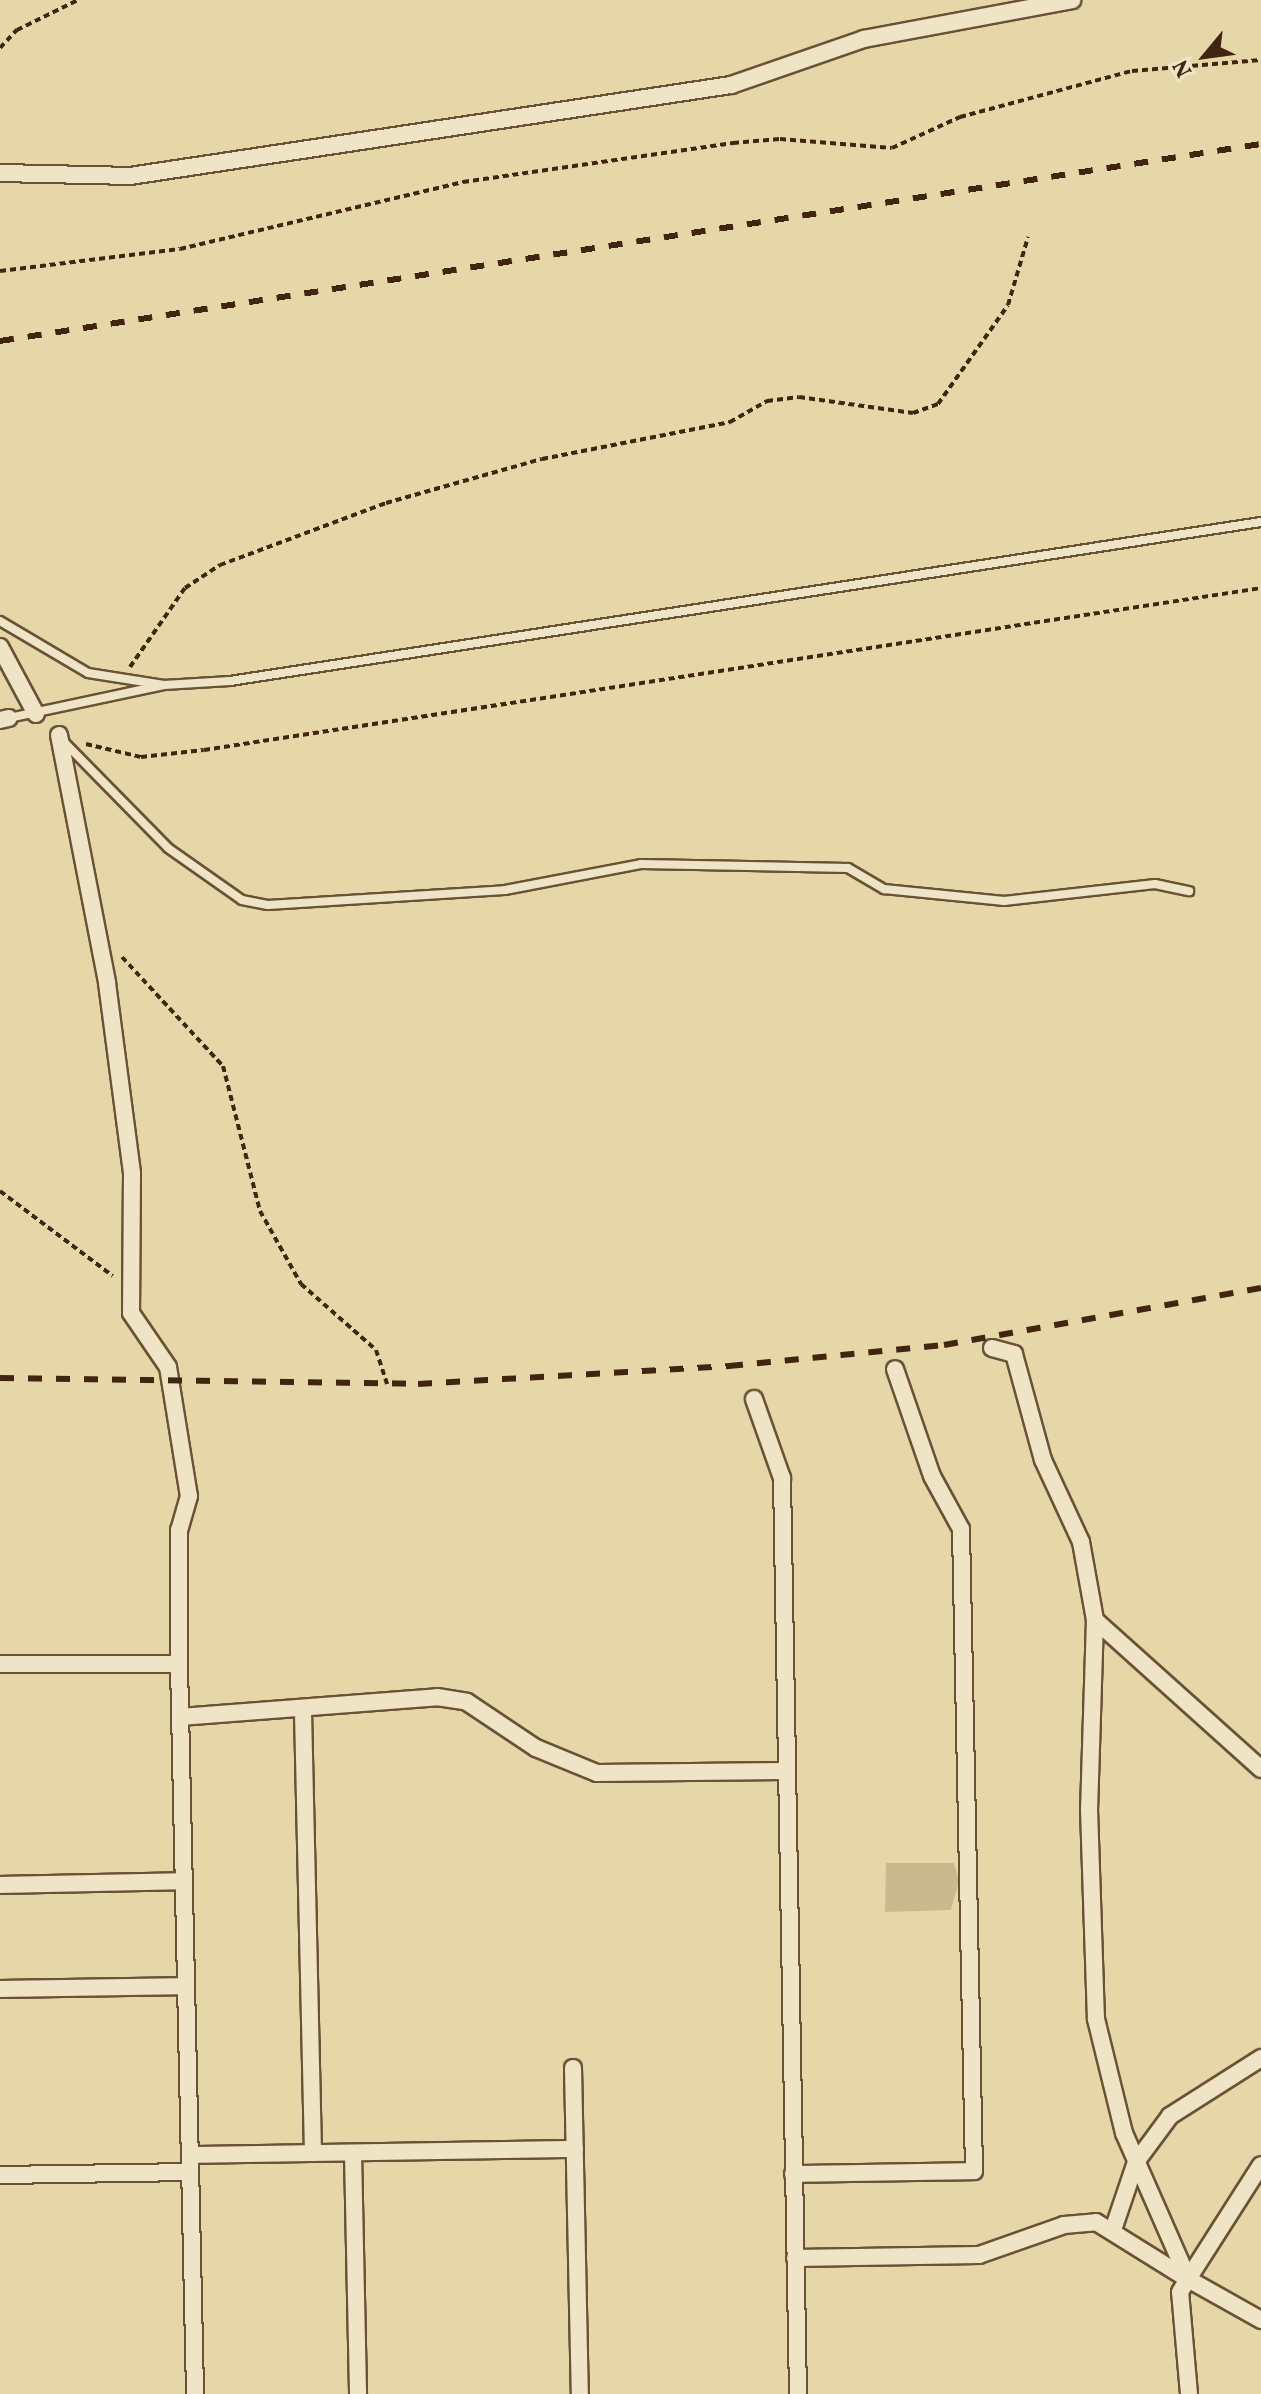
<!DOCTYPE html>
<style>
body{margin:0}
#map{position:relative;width:1261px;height:2394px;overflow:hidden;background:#e6d7a8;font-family:Vollkorn,serif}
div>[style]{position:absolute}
.green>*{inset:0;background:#cab98e}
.path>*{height:4px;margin-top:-2px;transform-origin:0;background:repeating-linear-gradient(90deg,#422510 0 6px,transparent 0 10px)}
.roads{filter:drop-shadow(2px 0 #6b5236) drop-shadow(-2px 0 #6b5236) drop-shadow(0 2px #6b5236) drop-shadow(0 -2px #6b5236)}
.lane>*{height:8px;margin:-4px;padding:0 4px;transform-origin:4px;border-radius:4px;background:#efe5c6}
.street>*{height:16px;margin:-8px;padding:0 8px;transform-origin:8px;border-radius:8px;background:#efe5c6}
.rail>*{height:6px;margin-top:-3px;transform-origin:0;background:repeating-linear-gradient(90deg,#422510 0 14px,transparent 0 28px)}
span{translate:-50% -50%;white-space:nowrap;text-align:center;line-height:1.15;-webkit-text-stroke:8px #efe5c6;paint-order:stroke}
.north{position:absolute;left:1165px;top:16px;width:80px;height:80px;-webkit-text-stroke:6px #efe5c6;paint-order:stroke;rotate:241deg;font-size:22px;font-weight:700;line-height:32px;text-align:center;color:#422510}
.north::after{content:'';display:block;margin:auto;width:28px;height:36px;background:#422510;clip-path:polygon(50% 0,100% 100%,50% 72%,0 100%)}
</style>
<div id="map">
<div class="green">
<div style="clip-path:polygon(886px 1863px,954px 1863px,959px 1881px,951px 1910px,885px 1912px)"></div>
</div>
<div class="path">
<div style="left:0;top:48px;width:25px;rotate:-47deg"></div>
<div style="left:17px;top:30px;width:68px;rotate:-26.2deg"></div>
<div style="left:0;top:271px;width:181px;rotate:-7deg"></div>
<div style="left:180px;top:249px;width:291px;rotate:-13.3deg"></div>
<div style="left:463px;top:182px;width:273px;rotate:-8.2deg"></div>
<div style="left:733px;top:143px;width:47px;rotate:-4.9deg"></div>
<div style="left:780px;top:139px;width:112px;rotate:4.6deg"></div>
<div style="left:892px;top:148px;width:75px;rotate:-24.5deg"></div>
<div style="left:960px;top:117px;width:178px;rotate:-15deg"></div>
<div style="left:1132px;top:71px;width:129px;rotate:-4.9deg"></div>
<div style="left:130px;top:667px;width:96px;rotate:-55.2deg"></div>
<div style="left:185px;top:588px;width:42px;rotate:-33.3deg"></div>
<div style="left:220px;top:565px;width:177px;rotate:-20.5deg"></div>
<div style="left:386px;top:503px;width:162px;rotate:-15.8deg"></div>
<div style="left:542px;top:459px;width:192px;rotate:-11.1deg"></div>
<div style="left:730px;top:422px;width:43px;rotate:-29.6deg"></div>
<div style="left:767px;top:401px;width:32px;rotate:-7deg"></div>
<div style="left:799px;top:397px;width:115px;rotate:8deg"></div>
<div style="left:913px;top:413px;width:27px;rotate:-20deg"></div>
<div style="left:938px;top:404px;width:121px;rotate:-54.7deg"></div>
<div style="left:1008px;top:305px;width:71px;rotate:-73.6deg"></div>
<div style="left:86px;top:744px;width:57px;rotate:13.3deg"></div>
<div style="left:141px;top:757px;width:63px;rotate:-6.3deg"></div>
<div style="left:204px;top:750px;width:1069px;rotate:-8.71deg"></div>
<div style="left:122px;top:957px;width:149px;rotate:47.2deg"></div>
<div style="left:223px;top:1066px;width:150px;rotate:75.7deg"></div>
<div style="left:260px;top:1211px;width:84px;rotate:60.7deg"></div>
<div style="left:301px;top:1284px;width:100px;rotate:41.3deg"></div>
<div style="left:376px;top:1350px;width:36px;rotate:72deg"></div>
<div style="left:0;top:1191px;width:141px;rotate:37deg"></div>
</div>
<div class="roads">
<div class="lane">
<div style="left:0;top:621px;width:102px;rotate:30.6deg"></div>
<div style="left:88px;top:673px;width:77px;rotate:9deg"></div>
<div style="left:164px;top:685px;width:158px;rotate:168deg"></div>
<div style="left:164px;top:685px;width:66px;rotate:-3.5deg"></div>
<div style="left:230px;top:681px;width:1043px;rotate:-8.77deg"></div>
<div style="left:64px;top:742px;width:148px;rotate:45.5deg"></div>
<div style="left:168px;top:848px;width:90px;rotate:35.1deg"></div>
<div style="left:242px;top:900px;width:26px;rotate:11deg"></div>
<div style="left:268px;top:905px;width:237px;rotate:-3.6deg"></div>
<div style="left:505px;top:890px;width:138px;rotate:-10.8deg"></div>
<div style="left:641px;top:864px;width:207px;rotate:1.1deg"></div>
<div style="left:848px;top:868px;width:42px;rotate:30.3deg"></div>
<div style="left:884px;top:889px;width:121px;rotate:5.7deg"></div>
<div style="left:1004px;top:901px;width:152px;rotate:-6.4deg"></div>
<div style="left:1155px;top:884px;width:35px;rotate:12deg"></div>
</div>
<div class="street">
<div style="left:0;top:173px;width:130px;rotate:1.3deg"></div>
<div style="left:130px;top:176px;width:608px;rotate:-8.61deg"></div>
<div style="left:731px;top:85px;width:141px;rotate:-19.1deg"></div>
<div style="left:864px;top:39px;width:212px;rotate:-10.6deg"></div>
<div style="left:0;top:647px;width:76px;rotate:61.8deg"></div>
<div style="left:0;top:720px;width:9px;rotate:-13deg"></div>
<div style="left:59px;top:735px;width:253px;rotate:79deg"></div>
<div style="left:107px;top:983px;width:192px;rotate:82.5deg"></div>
<div style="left:132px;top:1173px;width:140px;rotate:90.4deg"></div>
<div style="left:131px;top:1313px;width:65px;rotate:55.6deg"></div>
<div style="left:168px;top:1367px;width:131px;rotate:80.8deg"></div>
<div style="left:189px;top:1496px;width:35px;rotate:106deg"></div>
<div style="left:179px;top:1530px;width:134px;rotate:90deg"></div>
<div style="left:179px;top:1664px;width:730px;rotate:88.74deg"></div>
<div style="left:992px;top:1348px;width:23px;rotate:15deg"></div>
<div style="left:1014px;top:1354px;width:110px;rotate:74.7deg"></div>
<div style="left:1043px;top:1460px;width:90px;rotate:65.1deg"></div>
<div style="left:1081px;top:1542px;width:79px;rotate:79.8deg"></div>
<div style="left:1095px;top:1620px;width:189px;rotate:91.8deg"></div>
<div style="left:1089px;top:1809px;width:210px;rotate:88.1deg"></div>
<div style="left:1096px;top:2019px;width:117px;rotate:76.2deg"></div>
<div style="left:1124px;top:2133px;width:159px;rotate:66.3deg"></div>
<div style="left:754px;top:1399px;width:84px;rotate:70.5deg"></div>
<div style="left:782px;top:1478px;width:916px;rotate:89deg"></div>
<div style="left:1095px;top:1620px;width:223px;rotate:41.9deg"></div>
<div style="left:0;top:1664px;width:179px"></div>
<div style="left:303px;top:1712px;width:441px;rotate:88.7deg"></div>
<div style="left:180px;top:1717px;width:258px;rotate:-4.4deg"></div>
<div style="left:437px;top:1697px;width:30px;rotate:9deg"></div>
<div style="left:467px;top:1702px;width:83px;rotate:33.7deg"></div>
<div style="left:536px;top:1748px;width:66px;rotate:22.3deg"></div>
<div style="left:597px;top:1773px;width:187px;rotate:-0.6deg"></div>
<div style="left:0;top:1885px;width:184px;rotate:-1.2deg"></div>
<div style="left:0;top:1989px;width:186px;rotate:-0.9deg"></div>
<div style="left:573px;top:2068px;width:326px;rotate:88.8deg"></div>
<div style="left:353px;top:2153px;width:241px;rotate:88.8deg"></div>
<div style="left:190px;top:2155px;width:385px;rotate:-0.9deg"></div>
<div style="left:793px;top:2174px;width:181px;rotate:-0.9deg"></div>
<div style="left:974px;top:2171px;width:642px;rotate:-91.16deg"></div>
<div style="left:961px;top:1529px;width:60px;rotate:-118.7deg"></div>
<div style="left:932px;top:1476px;width:113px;rotate:-109.1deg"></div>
<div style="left:0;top:2175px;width:190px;rotate:-0.9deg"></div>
<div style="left:1114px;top:2227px;width:69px;rotate:-71.3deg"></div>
<div style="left:1136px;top:2162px;width:57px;rotate:-53.5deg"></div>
<div style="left:1170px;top:2116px;width:108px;rotate:-32.5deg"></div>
<div style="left:795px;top:2258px;width:184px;rotate:-0.9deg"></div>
<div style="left:979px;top:2255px;width:90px;rotate:-19.4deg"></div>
<div style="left:1064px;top:2225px;width:32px;rotate:-5deg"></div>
<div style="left:1096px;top:2222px;width:106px;rotate:31.9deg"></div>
<div style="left:1188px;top:2279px;width:135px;rotate:-57.4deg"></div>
<div style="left:1189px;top:2394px;width:102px;rotate:-95deg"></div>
<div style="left:1180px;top:2292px;width:15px;rotate:-58deg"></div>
<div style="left:1188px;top:2279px;width:84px;rotate:29.3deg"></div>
</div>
</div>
<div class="rail">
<div style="left:0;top:341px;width:1276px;rotate:-8.88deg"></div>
<div style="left:0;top:1378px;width:418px;rotate:0.8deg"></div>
<div style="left:418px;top:1384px;width:312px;rotate:-3.3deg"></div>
<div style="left:729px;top:1366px;width:216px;rotate:-5.6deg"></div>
<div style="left:944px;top:1345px;width:322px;rotate:-10.2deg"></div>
</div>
<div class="north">N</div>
</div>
